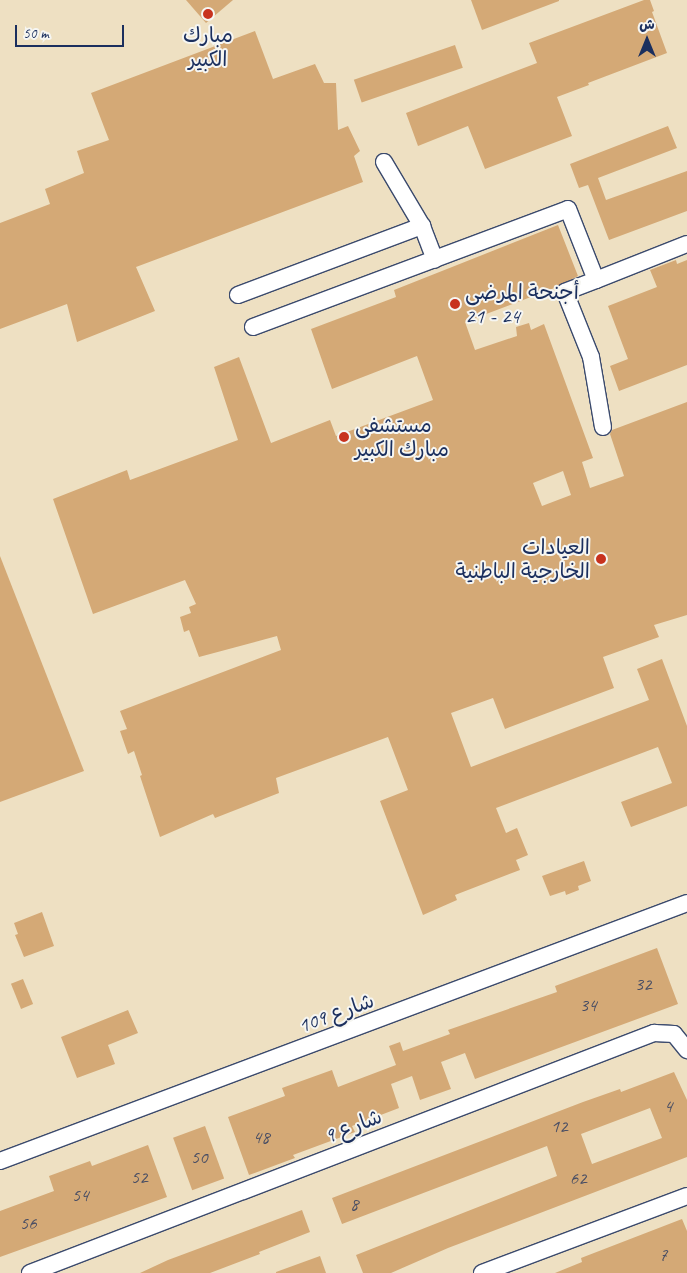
<!DOCTYPE html>
<meta charset="utf-8">
<style>
body{margin:0}
#map{position:relative;width:687px;height:1273px;overflow:hidden;background:#eee0c2;font-family:Caveat,"Playpen Sans Arabic",sans-serif}
div>[style]{position:absolute}
.building>*{inset:0;background:#d4a976;transform-origin:0 0}
.roads{filter:drop-shadow(1px 0 #3b4a6d) drop-shadow(-1px 0 #3b4a6d) drop-shadow(0 1px #3b4a6d) drop-shadow(0 -1px #3b4a6d)}
.minor>*{height:16px;margin:-8px;padding:0 8px;transform-origin:8px;border-radius:8px;background:#fff}
.dots>*{width:14px;height:14px;translate:-50% -50%;box-sizing:border-box;border:2px solid #f6f6f2;border-radius:50%}
span{translate:-50% -50%;white-space:nowrap;text-align:center;line-height:1.15;-webkit-text-stroke:4px #f6f6f2;paint-order:stroke}
.number-label{font-size:19px;color:#494e64}
.number-label span{-webkit-text-stroke-width:0}
.poi-label{font-size:21px;color:#1b2f5e}
.left{translate:0 -50%;text-align:left}
.right{translate:-100% -50%;text-align:right}
.street-label{font-size:21px;color:#1b2f5e}
.north{position:absolute;left:622px;top:15px;width:50px;height:50px;-webkit-text-stroke:4px #f6f6f2;paint-order:stroke;rotate:0deg;font-size:14px;font-weight:700;line-height:20px;text-align:center;color:#1b2f5e}
.north::after{content:'';display:block;margin:auto;width:18px;height:22px;background:#1b2f5e;clip-path:polygon(50% 0,100% 100%,50% 72%,0 100%)}
.scale{position:absolute;left:15px;top:25px;width:109px;height:22px;box-sizing:border-box;border:2px solid #1b2f5e;border-top:0;padding-left:6px;font-size:15px;line-height:18px;white-space:nowrap;color:#1b2f5e;-webkit-text-stroke:4px #f6f6f2;paint-order:stroke}
</style>
<div id="map">
<div class="building">
<div style="clip-path:polygon(186px 0,233px 0,206px 23px)"></div>
<div style="clip-path:polygon(471px 0,559px 0,559px 1px,482px 30px)"></div>
<div style="clip-path:polygon(644px 0,650px 0,654px 11px,652px 12px,667px 53px,588px 83px,589px 85px,557px 97px,572px 136px,485px 169px,468px 126px,418px 146px,406px 113px,537px 63px,529px 43px)"></div>
<div style="clip-path:polygon(255px 31px,273px 79px,315px 64px,324px 83px,336px 83px,338px 130px,348px 126px,360px 151px,354px 156px,363px 182px,136px 267px,155px 311px,77px 342px,67px 304px,0 329px,0 223px,50px 204px,45px 189px,84px 173px,77px 151px,109px 140px,91px 93px)"></div>
<div style="left:455px;top:45px;width:24px;height:107px;rotate:71deg"></div>
<div style="clip-path:polygon(668px 126px,677px 148px,598px 178px,606px 200px,687px 171px,687px 211px,609px 240px,588px 185px,579px 188px,570px 164px)"></div>
<div style="clip-path:polygon(evenodd,558px 225px,578px 276px,557px 287px,465px 322px,475px 350px,517px 336px,516px 327px,529px 323px,531px 330px,544px 324px,593px 458px,582px 462px,590px 488px,624px 476px,610px 434px,612px 430px,687px 402px,687px 615px,654px 625px,659px 637px,603px 657px,614px 688px,505px 729px,493px 698px,451px 713px,471px 767px,649px 700px,637px 669px,662px 659px,687px 726px,687px 806px,631px 827px,621px 802px,672px 783px,658px 747px,496px 808px,506px 833px,517px 828px,528px 855px,516px 860px,520px 870px,455px 895px,457px 900px,423px 915px,380px 801px,408px 790px,388px 737px,276px 778px,279px 793px,215px 818px,213px 814px,160px 837px,140px 776px,142px 775px,134px 751px,128px 754px,120px 731px,127px 729px,120px 711px,281px 650px,277px 636px,199px 657px,189px 630px,184px 632px,180px 617px,191px 613px,189px 607px,196px 604px,185px 580px,93px 614px,53px 499px,127px 470px,130px 480px,238px 440px,214px 367px,239px 357px,271px 443px,330px 420px,336px 436px,433px 400px,417px 356px,332px 389px,311px 329px,396px 297px,394px 290px,558px 225px,563px 471px,571px 495px,542px 506px,533px 483px,563px 471px)"></div>
<div style="clip-path:polygon(676px 260px,677px 264px,687px 260px,687px 365px,619px 391px,610px 366px,628px 359px,608px 306px,657px 287px,650px 270px)"></div>
<div style="clip-path:polygon(0 556px,84px 771px,0 802px)"></div>
<div style="clip-path:polygon(584px 861px,591px 881px,578px 886px,579px 890px,566px 895px,565px 891px,550px 896px,542px 876px)"></div>
<div style="clip-path:polygon(42px 912px,54px 946px,24px 957px,15px 935px,18px 934px,14px 923px)"></div>
<div style="clip-path:polygon(657px 948px,678px 1004px,475px 1079px,465px 1053px,441px 1062px,451px 1089px,420px 1100px,412px 1076px,391px 1084px,399px 1108px,352px 1126px,355px 1132px,293px 1155px,295px 1158px,249px 1175px,228px 1117px,285px 1096px,282px 1088px,332px 1070px,338px 1087px,396px 1065px,389px 1046px,400px 1042px,403px 1051px,450px 1034px,448px 1030px,557px 992px,555px 986px)"></div>
<div style="left:23px;top:979px;width:27px;height:13px;rotate:68deg"></div>
<div style="clip-path:polygon(128px 1010px,138px 1033px,108px 1045px,115px 1064px,77px 1078px,61px 1037px)"></div>
<div style="clip-path:polygon(evenodd,674px 1072px,687px 1100px,687px 1157px,448px 1248px,391px 1273px,363px 1273px,356px 1255px,557px 1176px,547px 1146px,342px 1224px,332px 1198px,583px 1102px,620px 1089px,621px 1092px,674px 1072px,650px 1108px,662px 1138px,592px 1164px,581px 1134px,650px 1108px)"></div>
<div style="left:205px;top:1126px;width:56px;height:34px;rotate:70deg"></div>
<div style="clip-path:polygon(148px 1145px,167px 1197px,0 1257px,0 1211px,54px 1191px,49px 1176px,90px 1161px,92px 1166px)"></div>
<div style="clip-path:polygon(302px 1210px,310px 1232px,259px 1252px,260px 1254px,210px 1273px,140px 1273px,168px 1260px)"></div>
<div style="clip-path:polygon(682px 1219px,687px 1231px,687px 1273px,555px 1273px,582px 1262px,581px 1258px)"></div>
<div style="clip-path:polygon(320px 1256px,326px 1273px,276px 1273px,276px 1272px)"></div>
</div>
<div class="roads">
<div class="minor">
<div style="left:384px;top:162px;width:74px;rotate:59.3deg"></div>
<div style="left:422px;top:226px;width:36px;rotate:69deg"></div>
<div style="left:596px;top:280px;width:98px;rotate:-21.6deg"></div>
<div style="left:238px;top:295px;width:197px;rotate:-20.6deg"></div>
<div style="left:253px;top:327px;width:336px;rotate:-20.5deg"></div>
<div style="left:568px;top:209px;width:76px;rotate:68.5deg"></div>
<div style="left:596px;top:280px;width:33px;rotate:159deg"></div>
<div style="left:565px;top:292px;width:70px;rotate:68.2deg"></div>
<div style="left:591px;top:357px;width:71px;rotate:80.3deg"></div>
<div style="left:0;top:1161px;width:734px;rotate:-20.58deg"></div>
<div style="left:30px;top:1273px;width:669px;rotate:-21.04deg"></div>
<div style="left:654px;top:1033px;width:20px;rotate:3deg"></div>
<div style="left:674px;top:1034px;width:21px;rotate:51deg"></div>
<div style="left:482px;top:1273px;width:219px;rotate:-20.6deg"></div>
</div>
</div>
<div class="dots">
<div style="left:208px;top:14px;background:#c8321e"></div>
<div style="left:455px;top:304px;background:#c8321e"></div>
<div style="left:344px;top:437px;background:#c8321e"></div>
<div style="left:601px;top:559px;background:#c8321e"></div>
</div>
<div class="number-label">
<span style="left:643px;top:985px">32</span>
<span style="left:588px;top:1006px">34</span>
<span style="left:668px;top:1107px">4</span>
<span style="left:559px;top:1127px">12</span>
<span style="left:261px;top:1138px">48</span>
<span style="left:199px;top:1158px">50</span>
<span style="left:139px;top:1178px">52</span>
<span style="left:578px;top:1179px">62</span>
<span style="left:80px;top:1196px">54</span>
<span style="left:354px;top:1205px">8</span>
<span style="left:28px;top:1224px">56</span>
<span style="left:663px;top:1256px">7</span>
</div>
<div class="poi-label">
<span style="left:208px;top:47px">مبارك<br>الكبير</span>
<span class="left" style="left:465px;top:304px">أجنحة المرضى<br>21 - 24</span>
<span class="left" style="left:355px;top:437px">مستشفى<br>مبارك الكبير</span>
<span class="right" style="left:590px;top:559px">العيادات<br>الخارجية الباطنية</span>
</div>
<div class="street-label">
<span style="left:336px;top:1013px;rotate:-20deg">شارع 109</span>
<span style="left:353px;top:1126px;rotate:-21deg">شارع 9</span>
</div>
<div class="north">ش</div>
<div class="scale">50 m</div>
</div>
